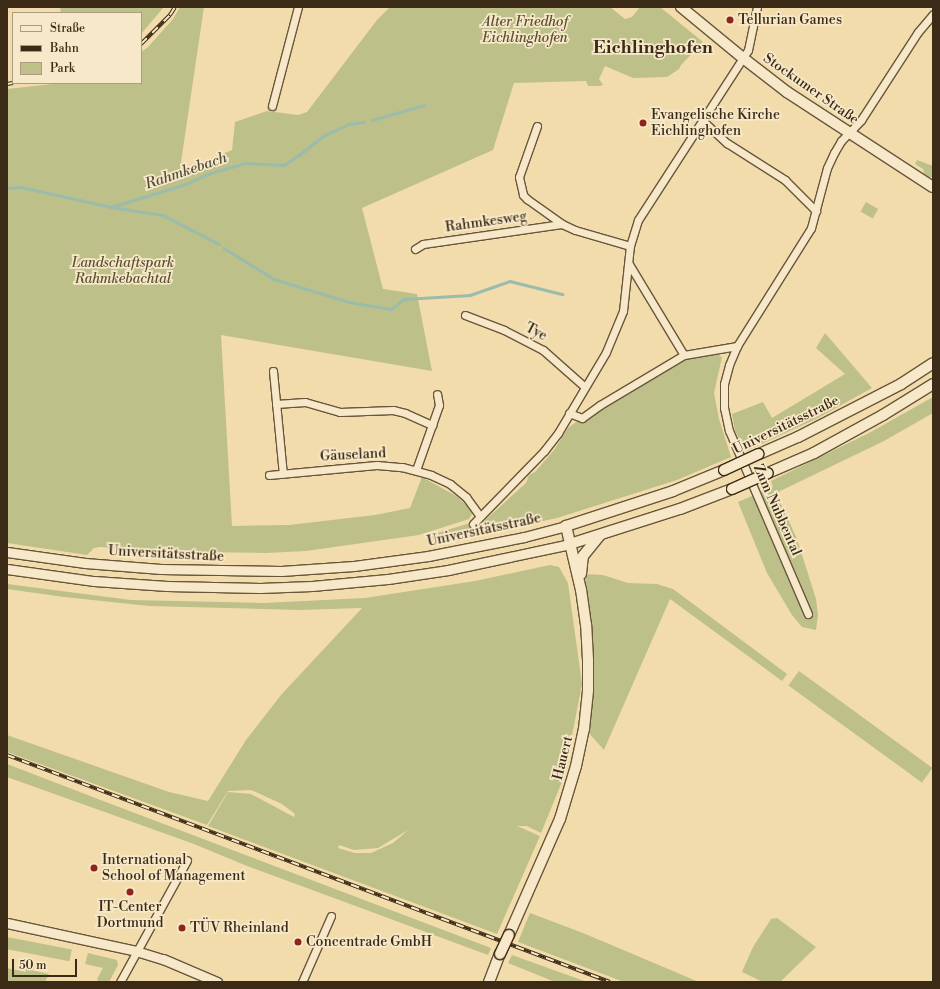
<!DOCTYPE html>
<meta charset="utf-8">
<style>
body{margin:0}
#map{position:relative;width:940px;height:989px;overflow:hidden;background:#f2dcac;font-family:"Libre Bodoni",serif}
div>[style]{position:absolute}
.green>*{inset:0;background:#bdc088;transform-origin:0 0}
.stream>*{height:2.5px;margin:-1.25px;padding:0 1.25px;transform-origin:1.25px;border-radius:1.25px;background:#9bbbab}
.roads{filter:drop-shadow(1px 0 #68563c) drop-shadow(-1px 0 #68563c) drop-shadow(0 1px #68563c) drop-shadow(0 -1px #68563c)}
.minor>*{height:7px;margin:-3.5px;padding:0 3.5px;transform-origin:3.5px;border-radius:3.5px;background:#f7e8c9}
.tertiary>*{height:9px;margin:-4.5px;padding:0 4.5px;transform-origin:4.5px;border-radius:4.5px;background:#f7e8c9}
.secondary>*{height:10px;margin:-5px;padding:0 5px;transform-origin:5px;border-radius:5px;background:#f7e8c9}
.rail>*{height:4px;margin-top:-2px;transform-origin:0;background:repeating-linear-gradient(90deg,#f7e8c9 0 8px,#3a2a16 0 16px);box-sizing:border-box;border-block:1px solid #3a2a16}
.bridges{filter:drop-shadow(1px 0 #3a2a16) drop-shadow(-1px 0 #3a2a16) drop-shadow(0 1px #3a2a16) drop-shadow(0 -1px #3a2a16)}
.secondary-bridge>*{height:10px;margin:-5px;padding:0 5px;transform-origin:5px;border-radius:5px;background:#f7e8c9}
.dots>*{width:11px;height:11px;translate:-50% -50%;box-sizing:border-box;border:2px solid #f7e8c9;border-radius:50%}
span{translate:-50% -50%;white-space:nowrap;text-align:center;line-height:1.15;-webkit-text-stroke:3.5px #f7e8c9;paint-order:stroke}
.poi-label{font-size:14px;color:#3a2a16}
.left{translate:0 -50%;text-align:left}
.park-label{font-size:14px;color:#5b5032;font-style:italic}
.street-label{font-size:14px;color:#3a2a16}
.water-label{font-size:15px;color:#524e3b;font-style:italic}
.district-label{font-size:18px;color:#3a2a16;font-weight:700}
.frame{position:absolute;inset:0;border:8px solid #3a2a16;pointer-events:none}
.legend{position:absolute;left:12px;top:12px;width:130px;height:72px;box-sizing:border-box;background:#f7e8c9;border:1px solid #ab9c81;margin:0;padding:5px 7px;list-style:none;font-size:12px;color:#3a2a16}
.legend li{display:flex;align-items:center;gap:8px;height:20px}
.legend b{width:20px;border:1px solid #ab9c81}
.scale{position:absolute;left:12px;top:959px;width:65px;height:18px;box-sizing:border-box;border:2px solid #3a2a16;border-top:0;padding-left:5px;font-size:12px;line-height:14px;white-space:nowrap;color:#3a2a16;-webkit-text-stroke:3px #f7e8c9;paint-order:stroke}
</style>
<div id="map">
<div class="green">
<div style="clip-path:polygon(60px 7px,164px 7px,141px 34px,141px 13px,61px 13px)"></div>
<div style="clip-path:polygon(180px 7px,204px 7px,180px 169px,183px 171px,232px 150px,235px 122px,267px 111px,298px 115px,307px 112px,377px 20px,390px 7px,610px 7px,625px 19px,632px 17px,640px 7px,660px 7px,703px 42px,681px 65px,679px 69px,667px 77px,633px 78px,605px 66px,599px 79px,603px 85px,600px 86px,588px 86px,586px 81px,514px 83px,493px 150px,362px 208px,383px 289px,417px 294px,432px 371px,221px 335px,232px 526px,289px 525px,375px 515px,410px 508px,422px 477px,458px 497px,470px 509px,472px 514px,469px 519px,419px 535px,306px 551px,266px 553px,190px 552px,100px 547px,94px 548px,87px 555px,7px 543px,7px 89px,62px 83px,141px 83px,141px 52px,148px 47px,173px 19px)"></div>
<div style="clip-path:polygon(917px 160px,933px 166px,933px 177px,929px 177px,924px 174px,923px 169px,915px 164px)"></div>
<div style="left:866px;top:202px;width:14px;height:11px;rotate:30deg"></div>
<div style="clip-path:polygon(825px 333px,872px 388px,816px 419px,746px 451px,735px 431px,732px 414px,763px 402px,772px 418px,845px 374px,816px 348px)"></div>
<div style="clip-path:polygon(715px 353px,722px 357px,714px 393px,719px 419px,731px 457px,677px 480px,557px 518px,436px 544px,431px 535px,470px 523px,475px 528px,482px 523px,526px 483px,529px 475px,535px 472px,554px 450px,568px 428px,576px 422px,583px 419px,688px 356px)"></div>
<div style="clip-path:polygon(933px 397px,933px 413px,884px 441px,776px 493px,797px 539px,816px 599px,818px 615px,816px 630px,802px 627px,792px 615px,767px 573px,738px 502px,773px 487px,771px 481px,869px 433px)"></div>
<div style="clip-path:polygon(evenodd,550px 565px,559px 567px,568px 583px,582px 684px,564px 777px,541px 833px,527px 826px,517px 826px,540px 836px,497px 934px,208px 826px,228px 792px,251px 794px,294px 817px,295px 814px,282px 804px,251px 790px,228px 791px,207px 825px,7px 752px,7px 735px,169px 792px,208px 801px,246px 740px,281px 695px,362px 608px,299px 610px,149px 606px,64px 597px,7px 589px,7px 584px,131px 600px,264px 603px,365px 598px,475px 581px,550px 565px,408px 830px,393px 843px,371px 853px,355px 853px,338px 848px,339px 845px,354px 850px,378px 848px,408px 830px)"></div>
<div style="clip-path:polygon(585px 574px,603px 575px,628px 583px,657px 584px,673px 589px,787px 674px,782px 681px,670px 599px,604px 750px,588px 732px,594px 684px,593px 659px)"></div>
<div style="left:799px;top:671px;width:165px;height:18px;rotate:36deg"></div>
<div style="clip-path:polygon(7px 764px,98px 799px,491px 948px,488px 955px,247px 866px,194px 844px,7px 777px)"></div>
<div style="clip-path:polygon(530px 913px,583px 933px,699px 982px,624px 982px,518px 942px)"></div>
<div style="clip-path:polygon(777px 918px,816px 947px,780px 982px,763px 982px,742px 972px,753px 947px,771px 919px)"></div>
<div style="left:7px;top:937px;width:66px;height:12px;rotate:11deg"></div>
<div style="clip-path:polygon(88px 953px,117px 960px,118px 965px,109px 982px,99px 982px,97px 979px,103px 968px,85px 964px)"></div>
<div style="clip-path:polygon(512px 955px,548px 968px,587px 982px,555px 982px,508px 963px)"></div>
<div style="clip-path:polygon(7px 968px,26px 972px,26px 969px,49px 974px,45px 982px,7px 982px)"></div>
</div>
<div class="stream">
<div style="left:372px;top:120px;width:54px;rotate:-16.1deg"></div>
<div style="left:7px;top:188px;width:14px;rotate:-4deg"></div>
<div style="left:21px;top:187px;width:92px;rotate:12.5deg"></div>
<div style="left:111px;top:207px;width:78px;rotate:-17deg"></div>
<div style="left:186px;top:184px;width:27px;rotate:-24deg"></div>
<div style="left:211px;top:173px;width:36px;rotate:-16deg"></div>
<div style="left:246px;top:163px;width:38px;rotate:3deg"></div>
<div style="left:284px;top:165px;width:18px;rotate:-34deg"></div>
<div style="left:299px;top:155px;width:31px;rotate:-38deg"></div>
<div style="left:323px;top:136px;width:29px;rotate:-25deg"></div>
<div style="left:349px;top:124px;width:15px;rotate:-8deg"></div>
<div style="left:112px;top:207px;width:52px;rotate:8.9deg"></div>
<div style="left:163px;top:215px;width:63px;rotate:27.4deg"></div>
<div style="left:224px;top:248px;width:59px;rotate:31.8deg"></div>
<div style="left:274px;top:279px;width:78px;rotate:17deg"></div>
<div style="left:349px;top:302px;width:43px;rotate:9.5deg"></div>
<div style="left:391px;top:309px;width:16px;rotate:-38deg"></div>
<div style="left:404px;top:299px;width:66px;rotate:-3.5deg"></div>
<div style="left:470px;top:295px;width:42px;rotate:-19.3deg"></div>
<div style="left:510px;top:281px;width:54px;rotate:14deg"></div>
</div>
<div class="roads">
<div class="minor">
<div style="left:272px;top:106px;width:102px;rotate:-75.3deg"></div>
<div style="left:703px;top:121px;width:33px;rotate:43deg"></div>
<div style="left:727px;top:143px;width:69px;rotate:32.5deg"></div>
<div style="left:785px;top:180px;width:44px;rotate:45deg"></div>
<div style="left:537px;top:126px;width:54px;rotate:109.4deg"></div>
<div style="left:519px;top:177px;width:18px;rotate:77deg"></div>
<div style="left:523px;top:195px;width:6px;rotate:45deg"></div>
<div style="left:527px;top:199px;width:43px;rotate:35.5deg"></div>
<div style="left:562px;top:224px;width:14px;rotate:25deg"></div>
<div style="left:575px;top:230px;width:57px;rotate:16.2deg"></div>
<div style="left:415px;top:249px;width:9px;rotate:-32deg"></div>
<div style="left:423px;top:244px;width:140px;rotate:-8.2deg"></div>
<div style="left:629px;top:264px;width:106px;rotate:58.9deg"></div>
<div style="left:465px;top:315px;width:42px;rotate:21deg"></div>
<div style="left:504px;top:330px;width:44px;rotate:27.1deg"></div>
<div style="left:543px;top:350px;width:56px;rotate:41.4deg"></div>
<div style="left:273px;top:371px;width:103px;rotate:84.5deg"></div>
<div style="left:276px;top:404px;width:29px;rotate:-4deg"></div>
<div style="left:305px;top:402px;width:36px;rotate:16deg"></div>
<div style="left:340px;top:412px;width:53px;rotate:-2.2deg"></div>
<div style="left:393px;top:410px;width:12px;rotate:14deg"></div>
<div style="left:405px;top:413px;width:30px;rotate:24deg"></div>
<div style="left:569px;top:413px;width:14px;rotate:21deg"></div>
<div style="left:582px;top:418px;width:22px;rotate:-36deg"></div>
<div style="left:600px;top:405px;width:98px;rotate:-30.8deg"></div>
<div style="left:684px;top:355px;width:54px;rotate:-9.6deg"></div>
<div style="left:416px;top:470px;width:69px;rotate:-70.5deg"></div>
<div style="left:439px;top:405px;width:11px;rotate:-100deg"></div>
<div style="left:269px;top:475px;width:108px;rotate:-5.3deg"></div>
<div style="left:377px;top:465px;width:25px;rotate:5deg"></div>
<div style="left:402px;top:467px;width:30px;rotate:15deg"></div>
<div style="left:431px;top:475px;width:21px;rotate:25deg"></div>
<div style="left:450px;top:484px;width:21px;rotate:39deg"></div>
<div style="left:466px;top:497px;width:24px;rotate:54deg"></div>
<div style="left:473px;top:524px;width:102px;rotate:-45.8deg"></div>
<div style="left:544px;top:451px;width:23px;rotate:-52deg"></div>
<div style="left:558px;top:433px;width:94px;rotate:-59.3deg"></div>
<div style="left:606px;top:352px;width:44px;rotate:-67.5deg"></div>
<div style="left:623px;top:311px;width:65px;rotate:-83.9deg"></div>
<div style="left:630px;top:246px;width:27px;rotate:-73deg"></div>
<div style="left:638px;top:220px;width:202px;rotate:-57.1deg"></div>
<div style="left:748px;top:50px;width:44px;rotate:-78.2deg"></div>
<div style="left:808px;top:614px;width:199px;rotate:-113.3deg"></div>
<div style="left:729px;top:431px;width:24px;rotate:-102deg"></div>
<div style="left:724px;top:408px;width:24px;rotate:-90deg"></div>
<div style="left:724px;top:384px;width:20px;rotate:-75deg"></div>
<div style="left:729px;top:365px;width:21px;rotate:-67deg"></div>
<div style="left:737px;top:346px;width:139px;rotate:-57.9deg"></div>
<div style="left:811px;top:228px;width:62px;rotate:-75.1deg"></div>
<div style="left:827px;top:168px;width:17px;rotate:-65deg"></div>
<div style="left:834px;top:153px;width:14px;rotate:-60deg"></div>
<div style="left:841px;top:141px;width:29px;rotate:-46deg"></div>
<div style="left:861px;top:120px;width:105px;rotate:-57.1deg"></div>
<div style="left:918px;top:32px;width:23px;rotate:-50deg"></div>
<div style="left:120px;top:982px;width:139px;rotate:-61.2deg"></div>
<div style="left:302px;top:982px;width:72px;rotate:-66.3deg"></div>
</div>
<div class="tertiary">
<div style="left:7px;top:552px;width:79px;rotate:8deg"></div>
<div style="left:85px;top:563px;width:76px;rotate:4.5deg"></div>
<div style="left:161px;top:569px;width:120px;rotate:1deg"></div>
<div style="left:281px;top:571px;width:73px;rotate:-3.9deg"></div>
<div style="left:354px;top:566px;width:75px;rotate:-7.7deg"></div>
<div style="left:428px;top:556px;width:98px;rotate:-11.2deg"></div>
<div style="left:524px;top:537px;width:43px;rotate:-14.7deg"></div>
<div style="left:7px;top:569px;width:88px;rotate:7.9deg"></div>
<div style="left:94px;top:581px;width:73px;rotate:3.9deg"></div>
<div style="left:167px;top:586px;width:93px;rotate:1.2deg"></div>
<div style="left:260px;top:588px;width:52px;rotate:-2.2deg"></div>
<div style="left:312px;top:586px;width:76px;rotate:-5.3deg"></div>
<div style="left:388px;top:579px;width:61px;rotate:-8.5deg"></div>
<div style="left:448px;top:570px;width:125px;rotate:-12deg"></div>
<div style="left:7px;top:923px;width:132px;rotate:12.2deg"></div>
<div style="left:136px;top:951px;width:28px;rotate:17deg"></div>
<div style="left:163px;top:959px;width:59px;rotate:23.1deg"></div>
</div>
<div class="secondary">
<div style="left:681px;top:7px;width:80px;rotate:39.4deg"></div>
<div style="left:743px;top:58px;width:56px;rotate:37.7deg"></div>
<div style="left:787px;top:92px;width:174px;rotate:33.1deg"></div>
<div style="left:759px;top:454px;width:43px;rotate:-23.6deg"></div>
<div style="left:798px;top:437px;width:116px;rotate:-27.2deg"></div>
<div style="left:901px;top:384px;width:38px;rotate:-33deg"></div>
<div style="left:768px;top:473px;width:50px;rotate:-23.5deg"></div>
<div style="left:814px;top:453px;width:79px;rotate:-28.8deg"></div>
<div style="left:883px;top:415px;width:59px;rotate:-31.8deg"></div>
<div style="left:570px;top:544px;width:115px;rotate:-17.7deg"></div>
<div style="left:680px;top:509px;width:56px;rotate:-21deg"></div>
<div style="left:581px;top:574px;width:18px;rotate:-84deg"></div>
<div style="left:583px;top:556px;width:27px;rotate:-51deg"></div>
<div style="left:509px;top:935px;width:127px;rotate:-66.3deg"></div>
<div style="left:560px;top:819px;width:55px;rotate:-73.2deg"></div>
<div style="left:576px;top:766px;width:38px;rotate:-78deg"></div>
<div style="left:584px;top:729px;width:39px;rotate:-84deg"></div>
<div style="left:588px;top:690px;width:30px;rotate:-90deg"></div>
<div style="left:588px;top:660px;width:35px;rotate:-93deg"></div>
<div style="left:586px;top:625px;width:35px;rotate:-98deg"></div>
<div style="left:581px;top:590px;width:66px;rotate:-103.2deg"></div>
<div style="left:566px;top:526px;width:113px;rotate:-18.1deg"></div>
<div style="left:673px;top:491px;width:55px;rotate:-22.4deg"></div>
<div style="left:489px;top:982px;width:30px;rotate:-69deg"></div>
</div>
</div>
<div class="rail">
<div style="left:141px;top:44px;width:41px;rotate:-45deg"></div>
<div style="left:170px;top:15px;width:9px;rotate:-58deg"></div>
<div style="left:7px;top:84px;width:6px;rotate:-9deg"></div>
<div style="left:7px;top:755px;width:644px;rotate:20.63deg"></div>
</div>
<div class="bridges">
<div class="secondary-bridge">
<div style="left:724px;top:470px;width:38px;rotate:-25deg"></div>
<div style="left:732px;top:489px;width:39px;rotate:-24deg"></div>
<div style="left:500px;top:954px;width:21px;rotate:-65deg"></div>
</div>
</div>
<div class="dots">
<div style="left:730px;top:20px;background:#8f2418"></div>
<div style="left:643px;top:123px;background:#8f2418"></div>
<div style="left:94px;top:868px;background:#8f2418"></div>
<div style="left:130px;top:892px;background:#8f2418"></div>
<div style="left:182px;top:928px;background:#8f2418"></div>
<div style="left:298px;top:942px;background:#8f2418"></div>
</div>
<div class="poi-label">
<span class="left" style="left:738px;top:20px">Tellurian Games</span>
<span class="left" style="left:651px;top:123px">Evangelische Kirche<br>Eichlinghofen</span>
<span class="left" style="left:102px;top:868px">International<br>School of Management</span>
<span style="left:130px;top:915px">IT-Center<br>Dortmund</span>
<span class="left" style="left:190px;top:928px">TÜV Rheinland</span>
<span class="left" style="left:306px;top:942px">Concentrade GmbH</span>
</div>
<div class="park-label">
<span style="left:525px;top:30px">Alter Friedhof<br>Eichlinghofen</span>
<span style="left:123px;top:271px">Landschaftspark<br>Rahmkebachtal</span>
</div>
<div class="street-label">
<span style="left:811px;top:89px;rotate:35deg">Stockumer Straße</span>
<span style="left:486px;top:222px;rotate:-8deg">Rahmkesweg</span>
<span style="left:536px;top:332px;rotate:28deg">Tye</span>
<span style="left:786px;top:425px;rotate:-26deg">Universitätsstraße</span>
<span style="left:353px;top:455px;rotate:-3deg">Gäuseland</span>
<span style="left:777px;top:510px;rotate:66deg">Zum Nubbental</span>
<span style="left:484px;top:530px;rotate:-12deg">Universitätsstraße</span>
<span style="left:166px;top:554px;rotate:3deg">Universitätsstraße</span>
<span style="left:563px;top:758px;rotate:-76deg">Hauert</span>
</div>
<div class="water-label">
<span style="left:186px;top:171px;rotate:-19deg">Rahmkebach</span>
</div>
<div class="district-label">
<span style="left:653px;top:48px">Eichlinghofen</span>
</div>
<div class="frame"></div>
<ul class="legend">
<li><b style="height:5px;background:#f7e8c9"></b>Straße</li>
<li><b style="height:5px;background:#3a2a16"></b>Bahn</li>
<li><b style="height:11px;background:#bdc088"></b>Park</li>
</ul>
<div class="scale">50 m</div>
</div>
